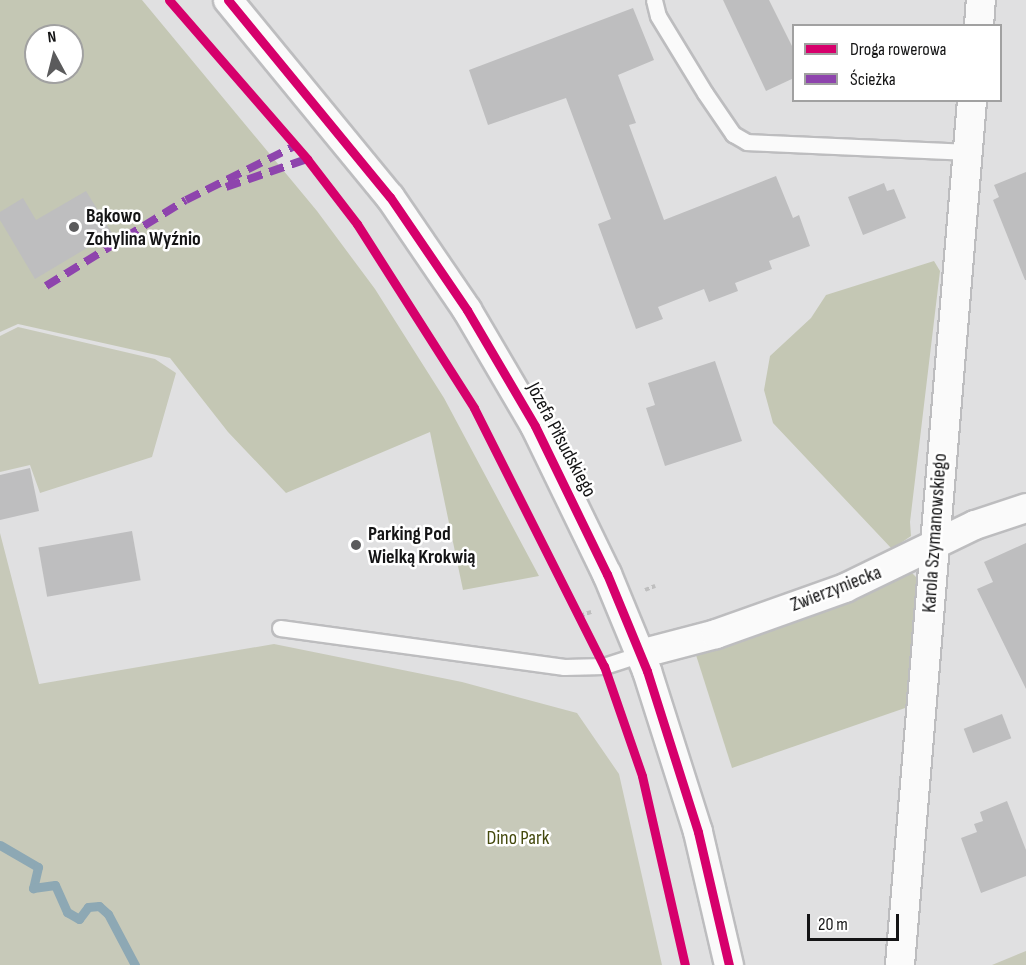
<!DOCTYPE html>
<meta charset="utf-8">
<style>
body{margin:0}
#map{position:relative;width:1026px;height:965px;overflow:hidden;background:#e0e0e1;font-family:"Sofia Sans Condensed",sans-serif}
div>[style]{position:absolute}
.green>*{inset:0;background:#c7c9b9}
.forest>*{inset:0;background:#c4c7b4}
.stream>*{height:9px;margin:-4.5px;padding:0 4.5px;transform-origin:4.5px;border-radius:4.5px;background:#8da8b4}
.building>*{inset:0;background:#bebebf;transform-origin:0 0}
.path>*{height:4px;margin-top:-2px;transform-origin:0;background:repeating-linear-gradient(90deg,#bfbfbf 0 4.5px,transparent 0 7.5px)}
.roads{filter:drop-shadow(2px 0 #bdbdbf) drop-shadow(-2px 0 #bdbdbf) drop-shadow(0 2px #bdbdbf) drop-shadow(0 -2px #bdbdbf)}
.lane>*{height:15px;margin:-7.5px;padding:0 7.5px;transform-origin:7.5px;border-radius:7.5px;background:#fafafa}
.street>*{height:28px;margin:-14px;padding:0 14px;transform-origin:14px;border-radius:14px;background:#fafafa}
.quiet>*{height:8px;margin-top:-4px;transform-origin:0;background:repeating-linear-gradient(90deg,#8e44ad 0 15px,transparent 0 23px)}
.cycleway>*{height:9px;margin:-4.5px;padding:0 4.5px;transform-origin:4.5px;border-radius:4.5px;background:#d6006c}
.dots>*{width:16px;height:16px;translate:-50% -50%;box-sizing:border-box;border:3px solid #fff;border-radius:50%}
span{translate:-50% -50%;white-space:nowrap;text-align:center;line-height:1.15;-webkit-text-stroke:5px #fff;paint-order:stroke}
.poi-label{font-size:20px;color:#141415;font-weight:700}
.left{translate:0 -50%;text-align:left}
.street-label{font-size:20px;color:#141415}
.park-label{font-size:20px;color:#44490d}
.legend{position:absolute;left:792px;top:24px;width:210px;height:78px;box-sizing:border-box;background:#fff;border:2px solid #a1a1a1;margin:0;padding:8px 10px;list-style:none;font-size:18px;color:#141415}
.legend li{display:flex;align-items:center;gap:12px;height:30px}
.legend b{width:30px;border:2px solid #a1a1a1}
.north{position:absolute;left:24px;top:24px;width:60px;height:60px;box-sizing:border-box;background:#fff;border:2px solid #a1a1a1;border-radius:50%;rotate:353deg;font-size:16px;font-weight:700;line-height:24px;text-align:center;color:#141415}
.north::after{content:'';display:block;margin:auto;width:21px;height:27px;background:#5b5b5c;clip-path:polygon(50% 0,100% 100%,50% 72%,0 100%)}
.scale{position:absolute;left:807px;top:914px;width:92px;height:27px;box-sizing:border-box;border:3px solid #141415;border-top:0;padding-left:8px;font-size:18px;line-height:21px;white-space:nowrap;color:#141415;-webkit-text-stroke:4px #fff;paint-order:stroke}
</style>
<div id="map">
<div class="green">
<div style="clip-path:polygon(18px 327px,155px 359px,176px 373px,152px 457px,40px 493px,30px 465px,0 472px,0 336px)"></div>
<div style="clip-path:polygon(0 533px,39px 684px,274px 644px,462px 682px,577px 713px,619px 774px,662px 965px,0 965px)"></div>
<div style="clip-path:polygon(1026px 951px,1026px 965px,992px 965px)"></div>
</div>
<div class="forest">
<div style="clip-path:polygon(evenodd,0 0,142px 0,317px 211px,375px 289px,444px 398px,539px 576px,463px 590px,430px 432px,286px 493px,228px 432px,170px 358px,18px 324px,0 332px,0 0,36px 36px,72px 36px,72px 72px,36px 72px,36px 36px)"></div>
<div style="clip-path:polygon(934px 261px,940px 271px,910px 522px,911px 536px,892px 549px,773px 423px,764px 390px,770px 356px,811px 318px,826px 295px)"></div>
<div style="clip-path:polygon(891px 567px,907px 568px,918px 579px,919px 605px,908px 707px,732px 768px,696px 655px)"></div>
</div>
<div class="stream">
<div style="left:0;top:845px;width:44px;rotate:30.1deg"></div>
<div style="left:38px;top:867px;width:22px;rotate:103deg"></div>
<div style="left:33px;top:888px;width:22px;rotate:-8deg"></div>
<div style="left:55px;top:885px;width:30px;rotate:66deg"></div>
<div style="left:67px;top:912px;width:14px;rotate:30deg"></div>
<div style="left:79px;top:919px;width:15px;rotate:-53deg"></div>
<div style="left:88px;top:907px;width:11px;rotate:-5deg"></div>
<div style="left:99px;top:906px;width:12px;rotate:42deg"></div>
<div style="left:108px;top:914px;width:58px;rotate:62.1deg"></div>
</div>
<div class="building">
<div style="clip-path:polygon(723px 0,769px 0,794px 50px,794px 78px,766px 91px)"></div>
<div style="clip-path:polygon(633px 8px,654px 60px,618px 75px,636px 123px,629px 125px,664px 220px,776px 176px,793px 218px,799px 215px,810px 246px,769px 261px,772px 269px,735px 283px,738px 291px,709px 302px,704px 289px,658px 307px,663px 319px,636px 329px,598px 224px,611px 219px,566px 98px,488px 125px,469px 70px)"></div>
<div style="clip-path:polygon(1026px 172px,1026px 280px,1025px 280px,993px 200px,999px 197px,994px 185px)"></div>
<div style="clip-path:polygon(884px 183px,887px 191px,894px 189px,906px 218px,863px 235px,848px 197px)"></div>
<div style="clip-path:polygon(86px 191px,112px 233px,35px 279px,0 220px,0 212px,23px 198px,36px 220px)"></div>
<div style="clip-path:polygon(715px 361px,742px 441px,665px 466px,646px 408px,655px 405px,648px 383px)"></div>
<div style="clip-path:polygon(30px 468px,39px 511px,0 520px,0 475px)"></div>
<div style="left:132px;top:531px;width:50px;height:95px;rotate:80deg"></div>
<div style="clip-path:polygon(1026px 543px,1026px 689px,977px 589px,993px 582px,984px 562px)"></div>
<div style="left:1002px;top:714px;width:26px;height:41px;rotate:69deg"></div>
<div style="clip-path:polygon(1007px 801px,1026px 850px,1026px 876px,981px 893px,961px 838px,977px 832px,974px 824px,983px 821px,980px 812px)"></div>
</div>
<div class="path">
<div style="left:645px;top:590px;width:11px;rotate:-22deg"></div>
<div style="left:580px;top:616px;width:12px;rotate:-20deg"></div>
</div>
<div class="roads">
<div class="lane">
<div style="left:654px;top:0;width:16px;rotate:76deg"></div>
<div style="left:658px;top:16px;width:90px;rotate:58.6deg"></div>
<div style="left:705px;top:93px;width:50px;rotate:55.7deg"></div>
<div style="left:733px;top:134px;width:16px;rotate:30deg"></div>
<div style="left:747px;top:142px;width:221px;rotate:2.6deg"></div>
<div style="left:280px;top:628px;width:287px;rotate:7.8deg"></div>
<div style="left:564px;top:667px;width:40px;rotate:-1.4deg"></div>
<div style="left:604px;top:666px;width:38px;rotate:-18deg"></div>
</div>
<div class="street">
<div style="left:228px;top:0;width:255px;rotate:50.6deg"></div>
<div style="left:390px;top:197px;width:137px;rotate:55.7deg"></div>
<div style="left:467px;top:310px;width:134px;rotate:59.6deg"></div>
<div style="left:535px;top:426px;width:165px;rotate:64.1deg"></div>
<div style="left:607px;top:574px;width:105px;rotate:67.6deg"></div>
<div style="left:647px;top:671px;width:169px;rotate:72.4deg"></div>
<div style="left:698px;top:832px;width:137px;rotate:76.9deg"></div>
<div style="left:979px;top:26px;width:26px;rotate:-86deg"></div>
<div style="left:640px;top:654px;width:79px;rotate:-14.7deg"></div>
<div style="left:716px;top:634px;width:137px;rotate:-19.6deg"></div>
<div style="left:845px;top:588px;width:144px;rotate:-25.9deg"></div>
<div style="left:975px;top:525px;width:54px;rotate:-18.4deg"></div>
<div style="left:900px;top:965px;width:868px;rotate:-85.24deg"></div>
</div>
</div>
<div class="quiet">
<div style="left:226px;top:187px;width:86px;rotate:-19.1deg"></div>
<div style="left:46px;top:286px;width:164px;rotate:-31.6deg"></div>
<div style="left:186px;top:200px;width:122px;rotate:-26.4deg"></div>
</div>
<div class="cycleway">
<div style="left:169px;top:0;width:211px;rotate:49deg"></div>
<div style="left:307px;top:159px;width:82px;rotate:52.4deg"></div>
<div style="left:357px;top:224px;width:218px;rotate:57.5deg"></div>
<div style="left:474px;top:408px;width:289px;rotate:63.3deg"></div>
<div style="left:604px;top:666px;width:116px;rotate:70.9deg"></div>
<div style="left:642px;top:776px;width:194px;rotate:77.2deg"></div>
<div style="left:228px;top:0;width:255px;rotate:50.6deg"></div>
<div style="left:390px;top:197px;width:137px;rotate:55.7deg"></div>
<div style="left:467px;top:310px;width:134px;rotate:59.6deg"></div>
<div style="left:535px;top:426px;width:165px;rotate:64.1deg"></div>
<div style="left:607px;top:574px;width:105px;rotate:67.6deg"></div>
<div style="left:647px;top:671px;width:169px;rotate:72.4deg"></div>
<div style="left:698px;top:832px;width:137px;rotate:76.9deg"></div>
</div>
<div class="dots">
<div style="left:74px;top:227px;background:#5b5b5c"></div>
<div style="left:356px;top:545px;background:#5b5b5c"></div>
</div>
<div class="poi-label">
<span class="left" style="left:86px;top:228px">Bąkowo<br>Zohylina Wyźnio</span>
<span class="left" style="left:368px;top:546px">Parking Pod<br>Wielką Krokwią</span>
</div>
<div class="street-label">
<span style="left:561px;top:440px;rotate:62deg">Józefa Piłsudskiego</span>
<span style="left:935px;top:533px;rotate:-86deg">Karola Szymanowskiego</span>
<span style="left:836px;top:589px;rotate:-21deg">Zwierzyniecka</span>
</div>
<div class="park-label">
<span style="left:518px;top:838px">Dino Park</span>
</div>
<ul class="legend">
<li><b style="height:8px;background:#d6006c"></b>Droga rowerowa</li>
<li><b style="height:8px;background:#8e44ad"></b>Ścieżka</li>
</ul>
<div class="north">N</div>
<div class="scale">20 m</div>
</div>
